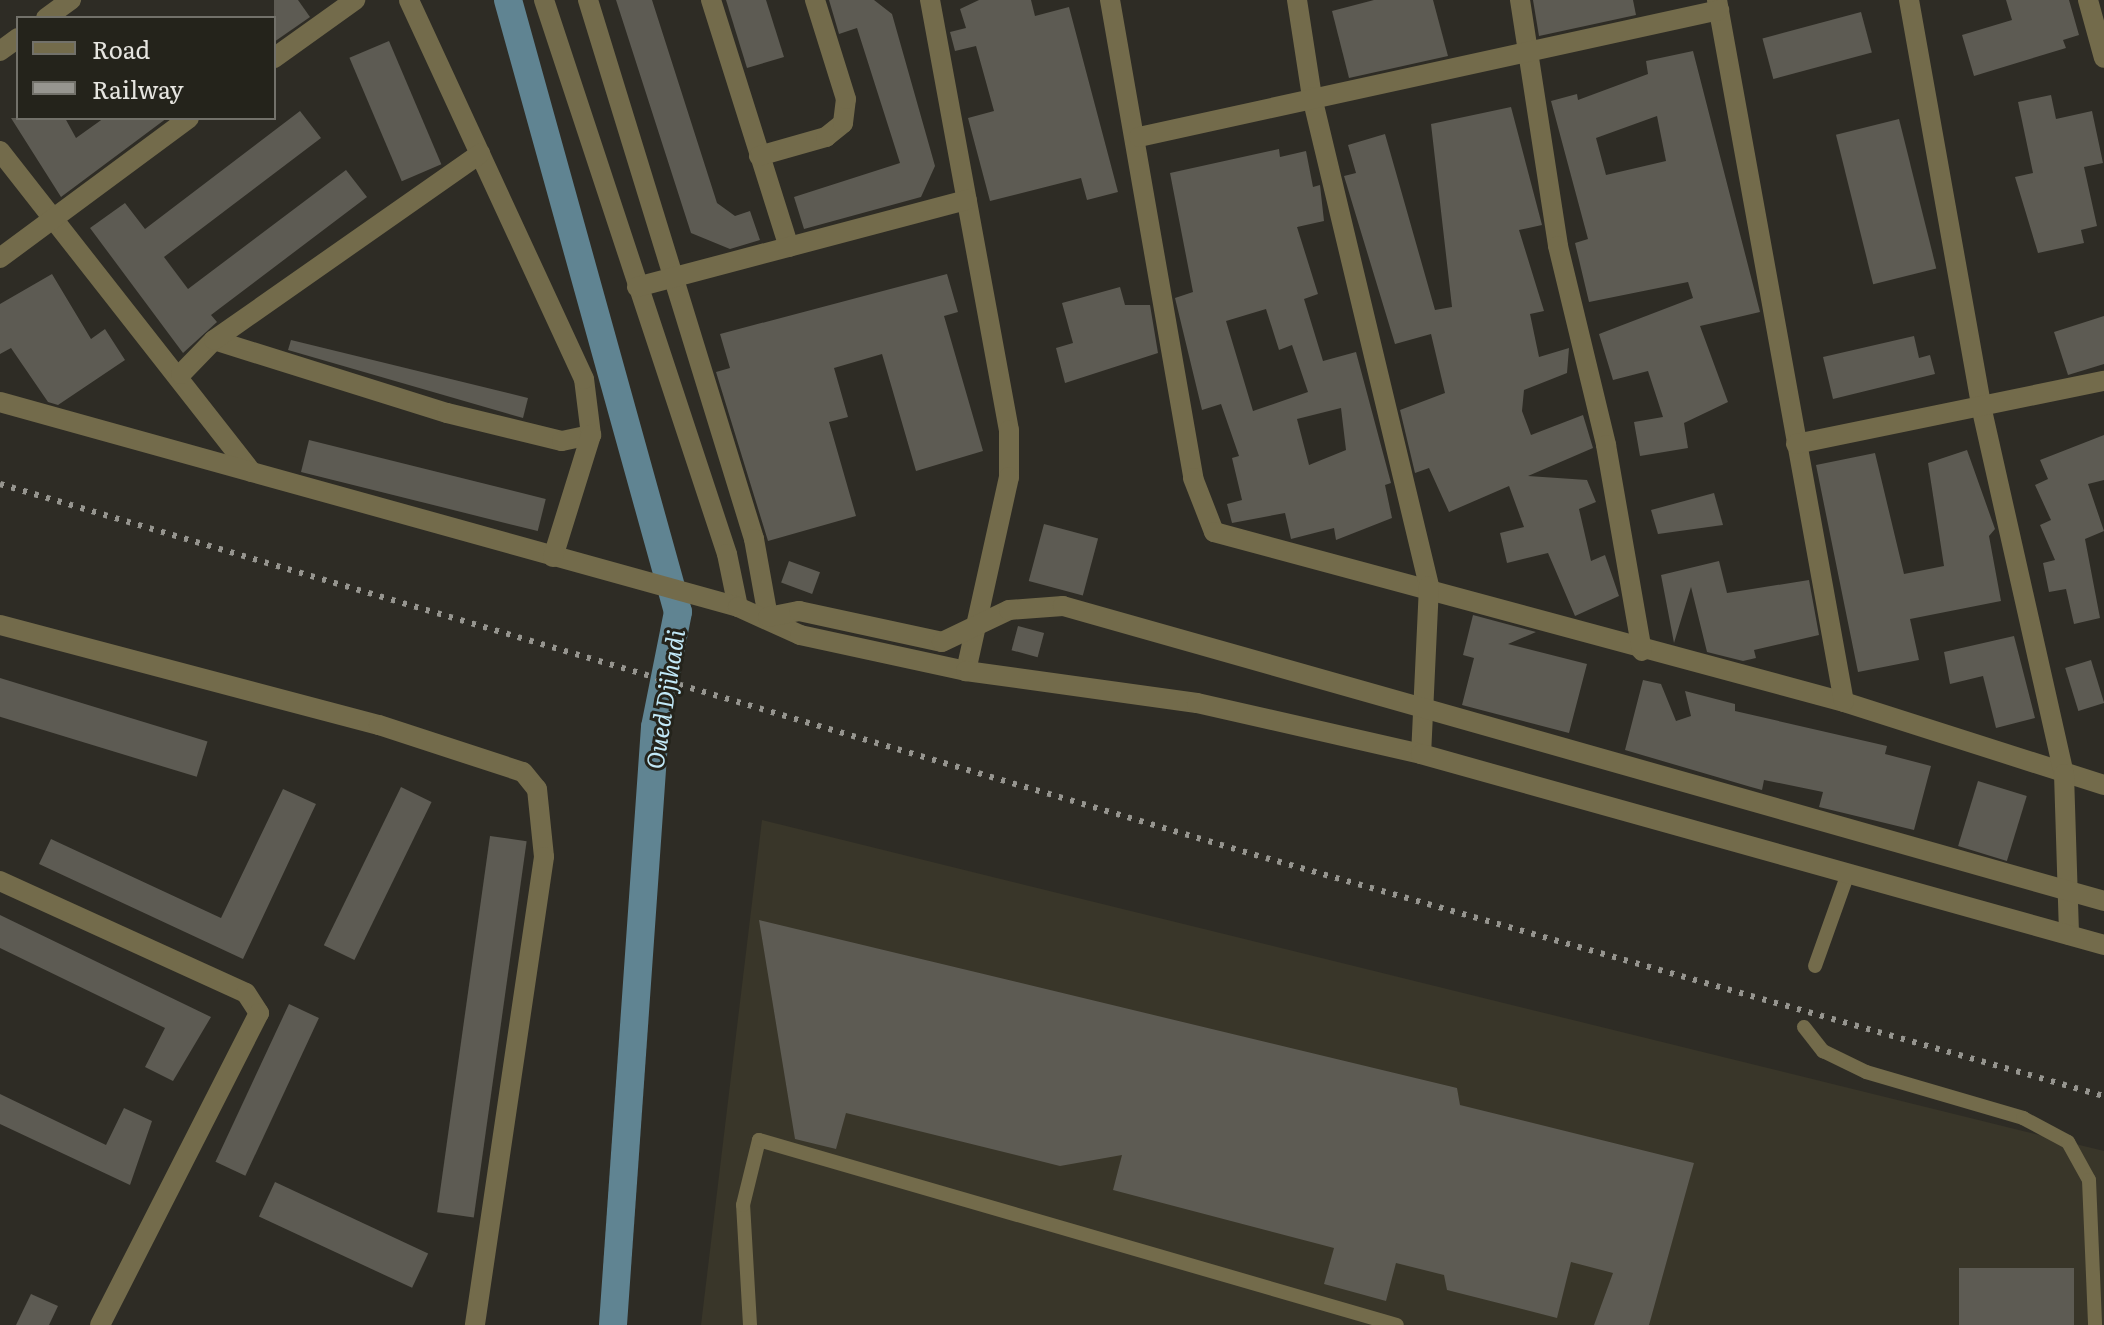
<!DOCTYPE html>
<style>
body{margin:0}
#map{position:relative;width:2104px;height:1325px;overflow:hidden;background:#2e2c25;font-family:Literata,serif}
div>[style]{position:absolute}
.built>*{inset:0;background:#393629}
.canal>*{height:28px;margin:-14px;padding:0 14px;transform-origin:14px;border-radius:14px;background:#608492}
.building>*{inset:0;background:#5d5b53;transform-origin:0 0}
.lane>*{height:14px;margin:-7px;padding:0 7px;transform-origin:7px;border-radius:7px;background:#736b4b}
.street>*{height:20px;margin:-10px;padding:0 10px;transform-origin:10px;border-radius:10px;background:#736b4b}
.rail>*{height:6px;margin-top:-3px;transform-origin:0;background:repeating-linear-gradient(90deg,#96958f 0 4px,transparent 0 12px)}
span{translate:-50% -50%;white-space:nowrap;text-align:center;line-height:1.15;-webkit-text-stroke:6px #24231b;paint-order:stroke}
.water-label{font-size:24px;color:#c2e9f8;font-style:italic}
.legend{position:absolute;left:16px;top:16px;width:260px;height:104px;box-sizing:border-box;background:#24231b;border:2px solid #72716a;margin:0;padding:10px 14px;list-style:none;font-size:24px;color:#e6e5e0}
.legend li{display:flex;align-items:center;gap:16px;height:40px}
.legend b{width:40px;border:2px solid #72716a}
</style>
<div id="map">
<div class="built">
<div style="clip-path:polygon(762px 820px,2104px 1151px,2104px 1325px,701px 1325px)"></div>
</div>
<div class="canal">
<div style="left:508px;top:0;width:635px;rotate:74.48deg"></div>
<div style="left:678px;top:612px;width:117px;rotate:101.3deg"></div>
<div style="left:655px;top:727px;width:599px;rotate:94.02deg"></div>
</div>
<div class="building">
<div style="clip-path:polygon(274px 0,298px 0,310px 17px,274px 42px)"></div>
<div style="clip-path:polygon(616px 0,652px 0,717px 203px,735px 216px,750px 211px,760px 240px,730px 249px,691px 233px)"></div>
<div style="clip-path:polygon(726px 0,766px 0,784px 57px,747px 68px)"></div>
<div style="clip-path:polygon(829px 0,874px 0,892px 14px,935px 166px,921px 197px,804px 229px,794px 197px,900px 163px,857px 28px,839px 34px)"></div>
<div style="clip-path:polygon(979px 0,1031px 0,1035px 16px,1069px 7px,1118px 192px,1087px 200px,1081px 178px,990px 201px,968px 118px,994px 111px,976px 46px,955px 51px,950px 32px,966px 28px,960px 9px)"></div>
<div style="clip-path:polygon(1374px 0,1433px 0,1448px 56px,1349px 78px,1332px 11px)"></div>
<div style="clip-path:polygon(1533px 0,1633px 0,1636px 15px,1539px 36px)"></div>
<div style="clip-path:polygon(2006px 0,2069px 0,2079px 35px,2063px 40px,2066px 48px,1974px 76px,1962px 35px,2012px 20px)"></div>
<div style="left:1861px;top:12px;width:42px;height:102px;rotate:75deg"></div>
<div style="left:389px;top:41px;width:134px;height:43px;rotate:67deg"></div>
<div style="clip-path:polygon(evenodd,1693px 51px,1760px 312px,1700px 326px,1728px 402px,1684px 423px,1688px 448px,1640px 456px,1634px 422px,1663px 417px,1648px 371px,1613px 380px,1599px 334px,1693px 298px,1688px 282px,1589px 302px,1575px 243px,1588px 239px,1551px 101px,1577px 94px,1578px 100px,1648px 74px,1646px 61px,1693px 51px,1657px 116px,1666px 161px,1606px 175px,1596px 138px,1657px 116px)"></div>
<div style="clip-path:polygon(2051px 95px,2056px 119px,2092px 111px,2103px 163px,2084px 167px,2097px 226px,2081px 230px,2084px 243px,2038px 253px,2015px 177px,2033px 173px,2018px 102px)"></div>
<div style="clip-path:polygon(1511px 107px,1542px 225px,1519px 230px,1544px 311px,1530px 314px,1539px 357px,1569px 348px,1567px 373px,1524px 390px,1522px 411px,1531px 435px,1583px 415px,1593px 448px,1528px 476px,1587px 480px,1596px 502px,1579px 509px,1591px 561px,1605px 555px,1619px 596px,1575px 616px,1548px 553px,1507px 563px,1500px 533px,1524px 527px,1509px 486px,1449px 512px,1429px 468px,1415px 473px,1400px 410px,1445px 393px,1431px 334px,1395px 344px,1344px 176px,1356px 173px,1348px 145px,1385px 134px,1435px 310px,1452px 307px,1431px 124px)"></div>
<div style="clip-path:polygon(300px 111px,321px 138px,164px 257px,188px 289px,346px 170px,367px 197px,211px 315px,217px 322px,183px 353px,90px 228px,125px 203px,145px 229px)"></div>
<div style="clip-path:polygon(11px 118px,65px 118px,76px 138px,104px 118px,167px 118px,61px 197px)"></div>
<div style="left:1899px;top:119px;width:154px;height:65px;rotate:76deg"></div>
<div style="clip-path:polygon(evenodd,1279px 149px,1280px 157px,1306px 151px,1313px 187px,1320px 185px,1324px 221px,1297px 227px,1318px 294px,1304px 299px,1323px 361px,1356px 352px,1391px 483px,1385px 485px,1392px 518px,1336px 540px,1334px 528px,1291px 539px,1285px 513px,1232px 523px,1227px 504px,1242px 500px,1232px 458px,1239px 456px,1221px 404px,1202px 410px,1175px 298px,1193px 292px,1170px 173px,1279px 149px,1266px 309px,1279px 350px,1292px 345px,1308px 392px,1253px 411px,1226px 321px,1266px 309px,1279px 149px,1341px 408px,1346px 450px,1309px 465px,1297px 419px,1341px 408px)"></div>
<div style="clip-path:polygon(52px 274px,91px 339px,105px 329px,125px 360px,58px 405px,48px 402px,11px 348px,0 354px,0 304px)"></div>
<div style="clip-path:polygon(947px 274px,958px 312px,944px 316px,983px 451px,916px 471px,882px 354px,834px 368px,848px 417px,829px 422px,856px 516px,768px 541px,716px 372px,730px 368px,720px 334px)"></div>
<div style="clip-path:polygon(1120px 287px,1125px 305px,1150px 305px,1158px 353px,1065px 383px,1056px 348px,1073px 343px,1062px 303px)"></div>
<div style="clip-path:polygon(2104px 316px,2104px 364px,2068px 375px,2054px 332px)"></div>
<div style="clip-path:polygon(1914px 336px,1919px 358px,1930px 355px,1935px 374px,1833px 399px,1823px 357px)"></div>
<div style="clip-path:polygon(291px 340px,528px 398px,523px 418px,288px 350px)"></div>
<div style="clip-path:polygon(2104px 435px,2104px 480px,2088px 484px,2104px 531px,2085px 539px,2100px 618px,2074px 624px,2066px 589px,2049px 592px,2043px 563px,2055px 560px,2040px 525px,2051px 520px,2035px 485px,2048px 479px,2040px 460px)"></div>
<div style="left:309px;top:440px;width:244px;height:33px;rotate:14deg"></div>
<div style="clip-path:polygon(1967px 450px,1995px 529px,1989px 536px,2001px 601px,1910px 619px,1919px 660px,1858px 672px,1816px 465px,1875px 453px,1904px 574px,1944px 566px,1928px 463px)"></div>
<div style="clip-path:polygon(1714px 493px,1723px 525px,1658px 534px,1651px 510px)"></div>
<div style="left:1044px;top:524px;width:56px;height:59px;rotate:15deg"></div>
<div style="left:789px;top:561px;width:33px;height:23px;rotate:20deg"></div>
<div style="clip-path:polygon(1719px 561px,1727px 593px,1809px 580px,1819px 635px,1754px 650px,1756px 658px,1743px 661px,1707px 652px,1691px 587px,1674px 643px,1661px 575px)"></div>
<div style="clip-path:polygon(1473px 615px,1536px 632px,1508px 644px,1587px 664px,1569px 733px,1462px 705px,1474px 658px,1463px 655px)"></div>
<div style="left:1018px;top:626px;width:27px;height:25px;rotate:15deg"></div>
<div style="clip-path:polygon(2014px 636px,2035px 718px,1996px 728px,1983px 676px,1950px 684px,1944px 652px)"></div>
<div style="left:2091px;top:660px;width:45px;height:27px;rotate:73deg"></div>
<div style="left:0;top:678px;width:217px;height:37px;rotate:17deg"></div>
<div style="clip-path:polygon(1643px 680px,1661px 684px,1676px 721px,1691px 716px,1685px 691px,1735px 704px,1735px 711px,1887px 746px,1885px 754px,1931px 766px,1914px 830px,1819px 807px,1823px 792px,1764px 780px,1762px 790px,1751px 787px,1625px 750px)"></div>
<div style="left:1978px;top:781px;width:51px;height:68px;rotate:17deg"></div>
<div style="left:401px;top:787px;width:34px;height:176px;rotate:26deg"></div>
<div style="clip-path:polygon(283px 789px,316px 804px,243px 959px,39px 864px,51px 839px,221px 918px)"></div>
<div style="left:490px;top:836px;width:37px;height:380px;rotate:8deg"></div>
<div style="clip-path:polygon(0 915px,211px 1017px,173px 1081px,145px 1067px,165px 1028px,0 948px)"></div>
<div style="clip-path:polygon(759px 920px,1457px 1088px,1460px 1105px,1694px 1163px,1649px 1325px,1594px 1325px,1613px 1273px,1571px 1262px,1557px 1318px,1447px 1290px,1444px 1275px,1396px 1263px,1386px 1301px,1324px 1284px,1334px 1248px,1113px 1190px,1122px 1155px,1060px 1166px,846px 1113px,836px 1149px,795px 1139px)"></div>
<div style="left:289px;top:1004px;width:33px;height:174px;rotate:25deg"></div>
<div style="clip-path:polygon(0 1094px,106px 1145px,124px 1108px,152px 1121px,130px 1185px,0 1124px)"></div>
<div style="left:275px;top:1182px;width:169px;height:38px;rotate:25deg"></div>
<div style="left:1959px;top:1268px;width:115px;height:57px"></div>
<div style="clip-path:polygon(31px 1294px,58px 1306px,49px 1325px,16px 1325px)"></div>
</div>
<div class="lane">
<div style="left:1815px;top:966px;width:96px;rotate:-70.4deg"></div>
<div style="left:1804px;top:1027px;width:31px;rotate:52deg"></div>
<div style="left:1823px;top:1051px;width:48px;rotate:26deg"></div>
<div style="left:1866px;top:1072px;width:164px;rotate:16.3deg"></div>
<div style="left:2023px;top:1118px;width:51px;rotate:28.1deg"></div>
<div style="left:2068px;top:1142px;width:43px;rotate:61.1deg"></div>
<div style="left:2089px;top:1180px;width:145px;rotate:87.6deg"></div>
<div style="left:750px;top:1325px;width:120px;rotate:-93.3deg"></div>
<div style="left:743px;top:1205px;width:67px;rotate:-76.2deg"></div>
<div style="left:759px;top:1140px;width:664px;rotate:16.17deg"></div>
</div>
<div class="street">
<div style="left:544px;top:0;width:583px;rotate:71.72deg"></div>
<div style="left:727px;top:554px;width:54px;rotate:78.3deg"></div>
<div style="left:588px;top:0;width:564px;rotate:72.88deg"></div>
<div style="left:754px;top:539px;width:79px;rotate:79.8deg"></div>
<div style="left:711px;top:0;width:259px;rotate:72.5deg"></div>
<div style="left:930px;top:0;width:437px;rotate:79.6deg"></div>
<div style="left:1009px;top:430px;width:47px;rotate:90deg"></div>
<div style="left:1009px;top:477px;width:199px;rotate:102.5deg"></div>
<div style="left:1110px;top:0;width:485px;rotate:80.1deg"></div>
<div style="left:1193px;top:478px;width:58px;rotate:68.7deg"></div>
<div style="left:1214px;top:532px;width:653px;rotate:15.1deg"></div>
<div style="left:1844px;top:702px;width:273px;rotate:17.7deg"></div>
<div style="left:1297px;top:0;width:98px;rotate:81.2deg"></div>
<div style="left:1312px;top:97px;width:503px;rotate:76.54deg"></div>
<div style="left:1429px;top:586px;width:168px;rotate:92.7deg"></div>
<div style="left:1520px;top:0;width:249px;rotate:81.2deg"></div>
<div style="left:1558px;top:246px;width:205px;rotate:76.4deg"></div>
<div style="left:1606px;top:445px;width:209px;rotate:80.1deg"></div>
<div style="left:1717px;top:0;width:713px;rotate:79.75deg"></div>
<div style="left:1909px;top:0;width:412px;rotate:79.9deg"></div>
<div style="left:1981px;top:406px;width:377px;rotate:77.3deg"></div>
<div style="left:2064px;top:774px;width:161px;rotate:88.2deg"></div>
<div style="left:2088px;top:0;width:60px;rotate:74.6deg"></div>
<div style="left:46px;top:18px;width:31px;rotate:-36deg"></div>
<div style="left:0;top:51px;width:22px;rotate:-36deg"></div>
<div style="left:274px;top:58px;width:100px;rotate:-35.6deg"></div>
<div style="left:1139px;top:137px;width:594px;rotate:-12.35deg"></div>
<div style="left:0;top:151px;width:408px;rotate:51.9deg"></div>
<div style="left:759px;top:156px;width:70px;rotate:-15.8deg"></div>
<div style="left:826px;top:137px;width:22px;rotate:-39deg"></div>
<div style="left:843px;top:123px;width:24px;rotate:-83deg"></div>
<div style="left:846px;top:99px;width:104px;rotate:-107.4deg"></div>
<div style="left:0;top:258px;width:235px;rotate:-36.5deg"></div>
<div style="left:637px;top:287px;width:341px;rotate:-14.8deg"></div>
<div style="left:214px;top:340px;width:244px;rotate:17.4deg"></div>
<div style="left:447px;top:413px;width:118px;rotate:13.7deg"></div>
<div style="left:562px;top:441px;width:30px;rotate:-12deg"></div>
<div style="left:591px;top:435px;width:56px;rotate:-97.1deg"></div>
<div style="left:584px;top:379px;width:417px;rotate:-114.8deg"></div>
<div style="left:181px;top:374px;width:47px;rotate:-45.9deg"></div>
<div style="left:214px;top:340px;width:325px;rotate:-35deg"></div>
<div style="left:0;top:402px;width:766px;rotate:15.52deg"></div>
<div style="left:738px;top:607px;width:68px;rotate:24.3deg"></div>
<div style="left:800px;top:635px;width:170px;rotate:12.2deg"></div>
<div style="left:966px;top:671px;width:233px;rotate:7.9deg"></div>
<div style="left:1197px;top:703px;width:230px;rotate:12.8deg"></div>
<div style="left:1421px;top:754px;width:709px;rotate:15.62deg"></div>
<div style="left:1796px;top:444px;width:314px;rotate:-11.6deg"></div>
<div style="left:553px;top:557px;width:128px;rotate:-72.7deg"></div>
<div style="left:768px;top:617px;width:32px;rotate:-11deg"></div>
<div style="left:799px;top:611px;width:146px;rotate:12.2deg"></div>
<div style="left:942px;top:642px;width:74px;rotate:-25.5deg"></div>
<div style="left:1009px;top:610px;width:54px;rotate:-4.2deg"></div>
<div style="left:1063px;top:606px;width:1082px;rotate:15.82deg"></div>
<div style="left:0;top:625px;width:392px;rotate:14.8deg"></div>
<div style="left:379px;top:725px;width:151px;rotate:18.1deg"></div>
<div style="left:523px;top:772px;width:22px;rotate:51deg"></div>
<div style="left:537px;top:789px;width:68px;rotate:84.1deg"></div>
<div style="left:544px;top:857px;width:473px;rotate:98.4deg"></div>
<div style="left:0;top:881px;width:270px;rotate:24.5deg"></div>
<div style="left:246px;top:993px;width:24px;rotate:57deg"></div>
<div style="left:259px;top:1013px;width:350px;rotate:117deg"></div>
</div>
<div class="rail">
<div style="left:0;top:484px;width:1320px;rotate:16.46deg"></div>
<div style="left:1266px;top:858px;width:871px;rotate:15.86deg"></div>
</div>
<div class="water-label">
<span style="left:664px;top:699px;rotate:-81deg">Oued Djihadi</span>
</div>
<ul class="legend">
<li><b style="height:10px;background:#736b4b"></b>Road</li>
<li><b style="height:10px;background:#96958f"></b>Railway</li>
</ul>
</div>
